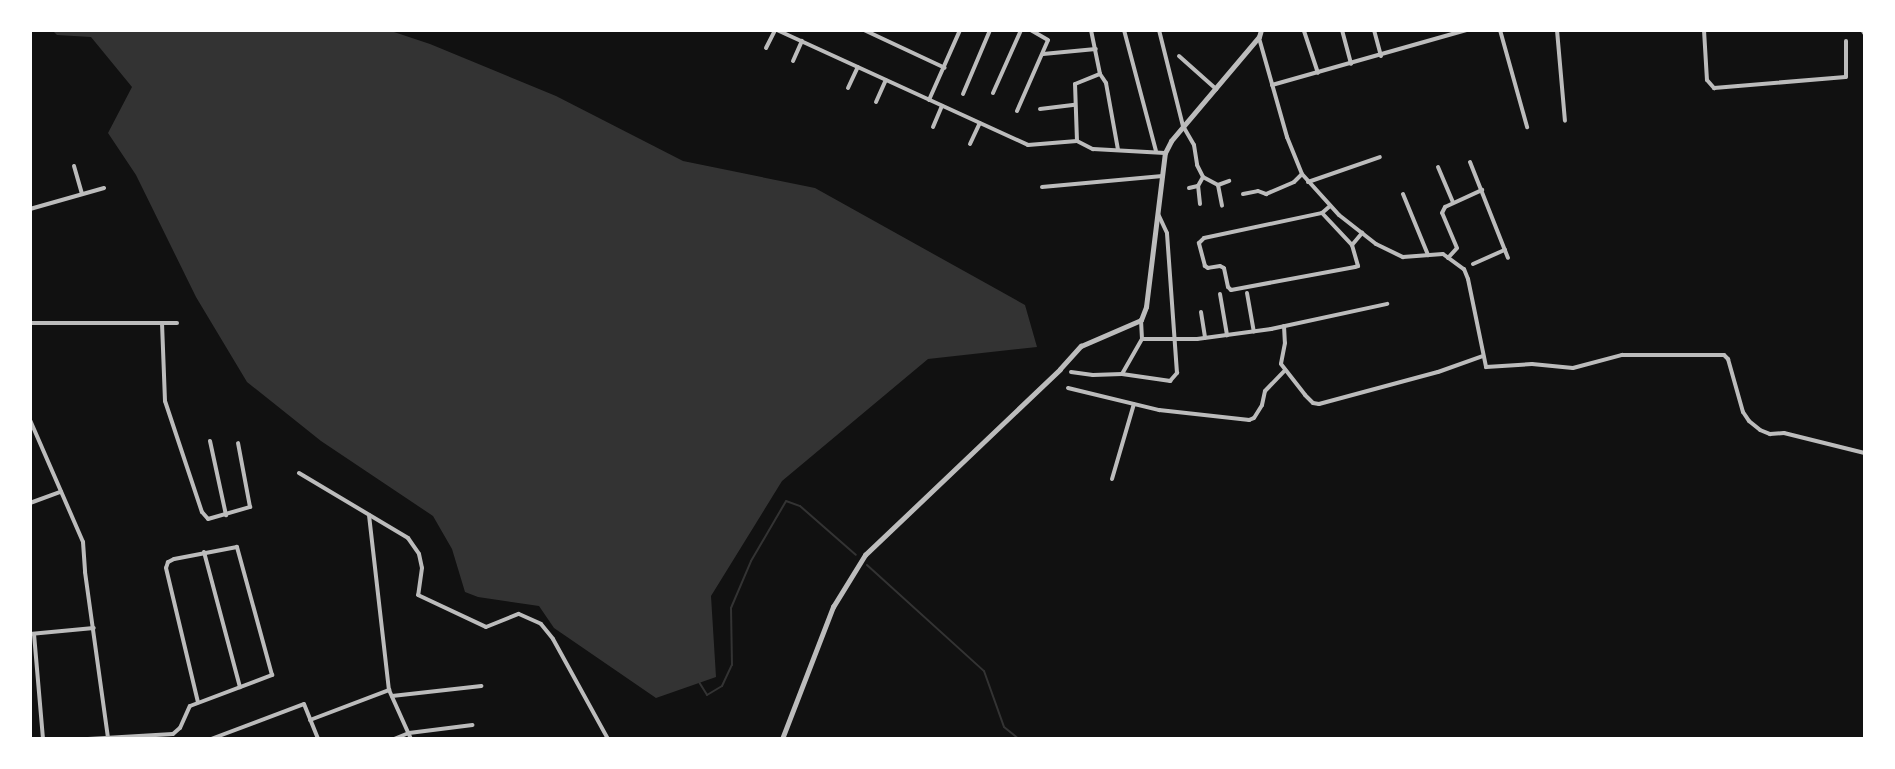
<!DOCTYPE html>
<style>
body{margin:0}
#map{position:relative;width:1895px;height:769px;overflow:hidden;background:#111;font-family:"Nunito Sans",sans-serif}
div>[style]{position:absolute}
.water>*{inset:0;background:#333}
.stream>*{height:2px;margin:-1px;padding:0 1px;transform-origin:1px;border-radius:1px;background:#333}
.minor>*{height:4px;margin:-2px;padding:0 2px;transform-origin:2px;border-radius:2px;background:#bcbcbc}
.tertiary>*{height:4.5px;margin:-2.25px;padding:0 2.25px;transform-origin:2.25px;border-radius:2.25px;background:#bcbcbc}
span{translate:-50% -50%;white-space:nowrap;text-align:center;line-height:1.15;-webkit-text-stroke:6px #fff;paint-order:stroke}
.frame{position:absolute;inset:0;border:32px solid #fff;pointer-events:none}
</style>
<div id="map">
<div class="water">
<div style="clip-path:polygon(52px 30px,388px 30px,430px 44px,556px 96px,683px 161px,815px 188px,1025px 305px,1037px 347px,928px 359px,782px 481px,711px 596px,716px 677px,656px 698px,554px 628px,539px 606px,478px 597px,465px 592px,452px 549px,433px 516px,321px 441px,247px 382px,196px 297px,136px 175px,108px 133px,132px 87px,91px 37px,57px 35px)"></div>
</div>
<div class="stream">
<div style="left:867px;top:565px;width:158px;rotate:42.2deg"></div>
<div style="left:984px;top:671px;width:59px;rotate:70.3deg"></div>
<div style="left:1004px;top:727px;width:19px;rotate:39deg"></div>
<div style="left:699px;top:682px;width:15px;rotate:58deg"></div>
<div style="left:707px;top:695px;width:17px;rotate:-31deg"></div>
<div style="left:722px;top:686px;width:23px;rotate:-65deg"></div>
<div style="left:732px;top:665px;width:57px;rotate:-91deg"></div>
<div style="left:731px;top:608px;width:51px;rotate:-66.9deg"></div>
<div style="left:751px;top:561px;width:69px;rotate:-59.7deg"></div>
<div style="left:786px;top:501px;width:15px;rotate:20deg"></div>
<div style="left:800px;top:506px;width:74px;rotate:41.2deg"></div>
</div>
<div class="minor">
<div style="left:777px;top:30px;width:276px;rotate:24.6deg"></div>
<div style="left:1028px;top:145px;width:49px;rotate:-4.7deg"></div>
<div style="left:1077px;top:141px;width:18px;rotate:27deg"></div>
<div style="left:1093px;top:149px;width:72px;rotate:3.2deg"></div>
<div style="left:864px;top:30px;width:89px;rotate:25.1deg"></div>
<div style="left:1124px;top:30px;width:125px;rotate:75.2deg"></div>
<div style="left:1159px;top:30px;width:99px;rotate:76deg"></div>
<div style="left:1183px;top:126px;width:22px;rotate:60deg"></div>
<div style="left:1194px;top:145px;width:20px;rotate:81deg"></div>
<div style="left:1197px;top:165px;width:13px;rotate:63deg"></div>
<div style="left:1203px;top:177px;width:17px;rotate:28deg"></div>
<div style="left:1218px;top:185px;width:21px;rotate:79deg"></div>
<div style="left:1342px;top:30px;width:35px;rotate:75deg"></div>
<div style="left:1374px;top:30px;width:27px;rotate:75deg"></div>
<div style="left:1500px;top:30px;width:101px;rotate:74.4deg"></div>
<div style="left:1557px;top:30px;width:91px;rotate:85deg"></div>
<div style="left:1704px;top:30px;width:50px;rotate:86.6deg"></div>
<div style="left:1707px;top:80px;width:11px;rotate:49deg"></div>
<div style="left:1714px;top:88px;width:132px;rotate:-4.8deg"></div>
<div style="left:1846px;top:77px;width:36px;rotate:-90deg"></div>
<div style="left:1304px;top:31px;width:44px;rotate:71.6deg"></div>
<div style="left:1259px;top:38px;width:103px;rotate:74.2deg"></div>
<div style="left:1287px;top:137px;width:40px;rotate:68deg"></div>
<div style="left:1302px;top:174px;width:55px;rotate:47.9deg"></div>
<div style="left:1339px;top:215px;width:47px;rotate:38.1deg"></div>
<div style="left:1376px;top:244px;width:30px;rotate:26deg"></div>
<div style="left:1403px;top:257px;width:40px;rotate:-4.3deg"></div>
<div style="left:1443px;top:254px;width:26px;rotate:36deg"></div>
<div style="left:1464px;top:269px;width:11px;rotate:68deg"></div>
<div style="left:1468px;top:279px;width:90px;rotate:78.4deg"></div>
<div style="left:1486px;top:367px;width:46px;rotate:-3.7deg"></div>
<div style="left:1532px;top:364px;width:41px;rotate:5.6deg"></div>
<div style="left:1573px;top:368px;width:51px;rotate:-14.9deg"></div>
<div style="left:1622px;top:355px;width:102px"></div>
<div style="left:1724px;top:355px;width:6px;rotate:45deg"></div>
<div style="left:1728px;top:359px;width:55px;rotate:74.2deg"></div>
<div style="left:1743px;top:412px;width:11px;rotate:56deg"></div>
<div style="left:1749px;top:421px;width:14px;rotate:39deg"></div>
<div style="left:1760px;top:430px;width:11px;rotate:22deg"></div>
<div style="left:1770px;top:434px;width:14px;rotate:-4deg"></div>
<div style="left:1784px;top:433px;width:83px;rotate:13.9deg"></div>
<div style="left:766px;top:48px;width:20px;rotate:-63deg"></div>
<div style="left:1043px;top:54px;width:53px;rotate:-5.4deg"></div>
<div style="left:1179px;top:56px;width:50px;rotate:41.7deg"></div>
<div style="left:793px;top:61px;width:22px;rotate:-66deg"></div>
<div style="left:1100px;top:74px;width:11px;rotate:56deg"></div>
<div style="left:1106px;top:83px;width:68px;rotate:79.8deg"></div>
<div style="left:1272px;top:85px;width:202px;rotate:-15.8deg"></div>
<div style="left:848px;top:88px;width:23px;rotate:-65deg"></div>
<div style="left:993px;top:93px;width:69px;rotate:-66deg"></div>
<div style="left:963px;top:94px;width:69px;rotate:-67.1deg"></div>
<div style="left:929px;top:100px;width:77px;rotate:-66.1deg"></div>
<div style="left:876px;top:102px;width:24px;rotate:-66deg"></div>
<div style="left:1040px;top:109px;width:35px;rotate:-7deg"></div>
<div style="left:1017px;top:111px;width:77px;rotate:-66.4deg"></div>
<div style="left:1048px;top:40px;width:20px;rotate:-150deg"></div>
<div style="left:933px;top:127px;width:23px;rotate:-67deg"></div>
<div style="left:1077px;top:141px;width:57px;rotate:-92deg"></div>
<div style="left:1075px;top:84px;width:27px;rotate:-22deg"></div>
<div style="left:1100px;top:74px;width:45px;rotate:-101.6deg"></div>
<div style="left:970px;top:144px;width:23px;rotate:-65deg"></div>
<div style="left:1470px;top:162px;width:103px;rotate:68.4deg"></div>
<div style="left:74px;top:166px;width:29px;rotate:74deg"></div>
<div style="left:1438px;top:167px;width:38px;rotate:67deg"></div>
<div style="left:1308px;top:182px;width:76px;rotate:-19.1deg"></div>
<div style="left:1218px;top:185px;width:12px;rotate:-20deg"></div>
<div style="left:1042px;top:187px;width:121px;rotate:-5.2deg"></div>
<div style="left:1189px;top:188px;width:9px;rotate:-13deg"></div>
<div style="left:1243px;top:194px;width:15px;rotate:-11deg"></div>
<div style="left:1258px;top:191px;width:9px;rotate:21deg"></div>
<div style="left:1266px;top:194px;width:30px;rotate:-23deg"></div>
<div style="left:1294px;top:182px;width:11px;rotate:-45deg"></div>
<div style="left:1403px;top:194px;width:66px;rotate:67.7deg"></div>
<div style="left:1200px;top:204px;width:18px;rotate:-96deg"></div>
<div style="left:1198px;top:186px;width:10px;rotate:-61deg"></div>
<div style="left:30px;top:209px;width:77px;rotate:-15.8deg"></div>
<div style="left:1322px;top:213px;width:44px;rotate:46.8deg"></div>
<div style="left:1352px;top:245px;width:22px;rotate:74deg"></div>
<div style="left:1358px;top:266px;width:3px;rotate:162deg"></div>
<div style="left:1355px;top:267px;width:126px;rotate:169.5deg"></div>
<div style="left:1231px;top:290px;width:4px;rotate:-135deg"></div>
<div style="left:1228px;top:287px;width:19px;rotate:-102deg"></div>
<div style="left:1224px;top:268px;width:4px;rotate:-153deg"></div>
<div style="left:1220px;top:266px;width:12px;rotate:171deg"></div>
<div style="left:1208px;top:268px;width:4px;rotate:-146deg"></div>
<div style="left:1205px;top:266px;width:24px;rotate:-105deg"></div>
<div style="left:1199px;top:243px;width:7px;rotate:-45deg"></div>
<div style="left:1204px;top:238px;width:121px;rotate:-12deg"></div>
<div style="left:1322px;top:213px;width:11px;rotate:-41deg"></div>
<div style="left:1352px;top:245px;width:16px;rotate:-50deg"></div>
<div style="left:1448px;top:258px;width:13px;rotate:-48deg"></div>
<div style="left:1457px;top:248px;width:38px;rotate:-113deg"></div>
<div style="left:1442px;top:213px;width:7px;rotate:-63deg"></div>
<div style="left:1445px;top:207px;width:41px;rotate:-24.7deg"></div>
<div style="left:1473px;top:264px;width:35px;rotate:-24deg"></div>
<div style="left:1247px;top:293px;width:39px;rotate:80deg"></div>
<div style="left:1220px;top:294px;width:42px;rotate:80.3deg"></div>
<div style="left:1201px;top:312px;width:26px;rotate:81deg"></div>
<div style="left:30px;top:323px;width:147px"></div>
<div style="left:162px;top:323px;width:78px;rotate:87.8deg"></div>
<div style="left:165px;top:401px;width:117px;rotate:71.6deg"></div>
<div style="left:202px;top:512px;width:9px;rotate:49deg"></div>
<div style="left:208px;top:519px;width:44px;rotate:-15.9deg"></div>
<div style="left:250px;top:507px;width:65px;rotate:-100.6deg"></div>
<div style="left:1284px;top:326px;width:17px;rotate:87deg"></div>
<div style="left:1285px;top:343px;width:21px;rotate:101deg"></div>
<div style="left:1281px;top:364px;width:39px;rotate:52deg"></div>
<div style="left:1305px;top:395px;width:11px;rotate:45deg"></div>
<div style="left:1313px;top:403px;width:6px;rotate:9deg"></div>
<div style="left:1319px;top:404px;width:123px;rotate:-15.1deg"></div>
<div style="left:1438px;top:372px;width:48px;rotate:-19.6deg"></div>
<div style="left:1142px;top:339px;width:55px"></div>
<div style="left:1197px;top:339px;width:75px;rotate:-7.7deg"></div>
<div style="left:1271px;top:329px;width:119px;rotate:-12.2deg"></div>
<div style="left:1071px;top:372px;width:22px;rotate:8deg"></div>
<div style="left:1093px;top:375px;width:29px;rotate:-2deg"></div>
<div style="left:1122px;top:374px;width:49px;rotate:8.3deg"></div>
<div style="left:1170px;top:381px;width:11px;rotate:-49deg"></div>
<div style="left:1177px;top:373px;width:140px;rotate:-94.1deg"></div>
<div style="left:1167px;top:233px;width:19px;rotate:-115deg"></div>
<div style="left:1122px;top:374px;width:40px;rotate:-60.3deg"></div>
<div style="left:1142px;top:339px;width:19px;rotate:-93deg"></div>
<div style="left:1068px;top:388px;width:94px;rotate:13.6deg"></div>
<div style="left:1159px;top:410px;width:91px;rotate:6.3deg"></div>
<div style="left:1249px;top:420px;width:5px;rotate:-22deg"></div>
<div style="left:1254px;top:418px;width:15px;rotate:-58deg"></div>
<div style="left:1262px;top:405px;width:14px;rotate:-78deg"></div>
<div style="left:1265px;top:391px;width:29px;rotate:-46deg"></div>
<div style="left:30px;top:420px;width:133px;rotate:66.5deg"></div>
<div style="left:83px;top:542px;width:30px;rotate:86deg"></div>
<div style="left:85px;top:572px;width:168px;rotate:82.1deg"></div>
<div style="left:210px;top:441px;width:76px;rotate:77.8deg"></div>
<div style="left:299px;top:473px;width:127px;rotate:30.8deg"></div>
<div style="left:408px;top:538px;width:19px;rotate:55deg"></div>
<div style="left:419px;top:554px;width:14px;rotate:78deg"></div>
<div style="left:422px;top:568px;width:27px;rotate:98deg"></div>
<div style="left:418px;top:595px;width:75px;rotate:25.2deg"></div>
<div style="left:486px;top:627px;width:35px;rotate:-22deg"></div>
<div style="left:519px;top:614px;width:24px;rotate:24deg"></div>
<div style="left:541px;top:624px;width:19px;rotate:51deg"></div>
<div style="left:553px;top:639px;width:114px;rotate:61.2deg"></div>
<div style="left:1112px;top:479px;width:78px;rotate:-73.7deg"></div>
<div style="left:30px;top:503px;width:33px;rotate:-20deg"></div>
<div style="left:369px;top:515px;width:176px;rotate:83.5deg"></div>
<div style="left:389px;top:690px;width:54px;rotate:65.8deg"></div>
<div style="left:204px;top:552px;width:140px;rotate:75.1deg"></div>
<div style="left:30px;top:634px;width:64px;rotate:-5.4deg"></div>
<div style="left:34px;top:634px;width:105px;rotate:85.1deg"></div>
<div style="left:392px;top:696px;width:90px;rotate:-6.4deg"></div>
<div style="left:310px;top:720px;width:85px;rotate:-20.8deg"></div>
<div style="left:88px;top:739px;width:85px;rotate:-3.4deg"></div>
<div style="left:173px;top:734px;width:9px;rotate:-41deg"></div>
<div style="left:180px;top:728px;width:24px;rotate:-66deg"></div>
<div style="left:190px;top:706px;width:88px;rotate:-20.7deg"></div>
<div style="left:272px;top:675px;width:133px;rotate:-105.3deg"></div>
<div style="left:237px;top:547px;width:64px;rotate:169.2deg"></div>
<div style="left:174px;top:559px;width:7px;rotate:153deg"></div>
<div style="left:168px;top:562px;width:6px;rotate:108deg"></div>
<div style="left:166px;top:568px;width:138px;rotate:76.6deg"></div>
<div style="left:211px;top:739px;width:99px;rotate:-20.6deg"></div>
<div style="left:304px;top:704px;width:38px;rotate:68deg"></div>
<div style="left:394px;top:739px;width:16px;rotate:-22deg"></div>
<div style="left:409px;top:733px;width:64px;rotate:-7.2deg"></div>
</div>
<div class="tertiary">
<div style="left:1863px;top:30px;width:4px;rotate:56deg"></div>
<div style="left:782px;top:739px;width:142px;rotate:-68.9deg"></div>
<div style="left:833px;top:607px;width:61px;rotate:-58.4deg"></div>
<div style="left:865px;top:555px;width:269px;rotate:-43.6deg"></div>
<div style="left:1060px;top:369px;width:31px;rotate:-48deg"></div>
<div style="left:1081px;top:346px;width:65px;rotate:-23.4deg"></div>
<div style="left:1141px;top:320px;width:14px;rotate:-69deg"></div>
<div style="left:1146px;top:307px;width:155px;rotate:-83deg"></div>
<div style="left:1165px;top:153px;width:13px;rotate:-63deg"></div>
<div style="left:1171px;top:141px;width:136px;rotate:-49.8deg"></div>
<div style="left:1259px;top:37px;width:7px;rotate:-74deg"></div>
</div>
<div class="frame"></div>
</div>
